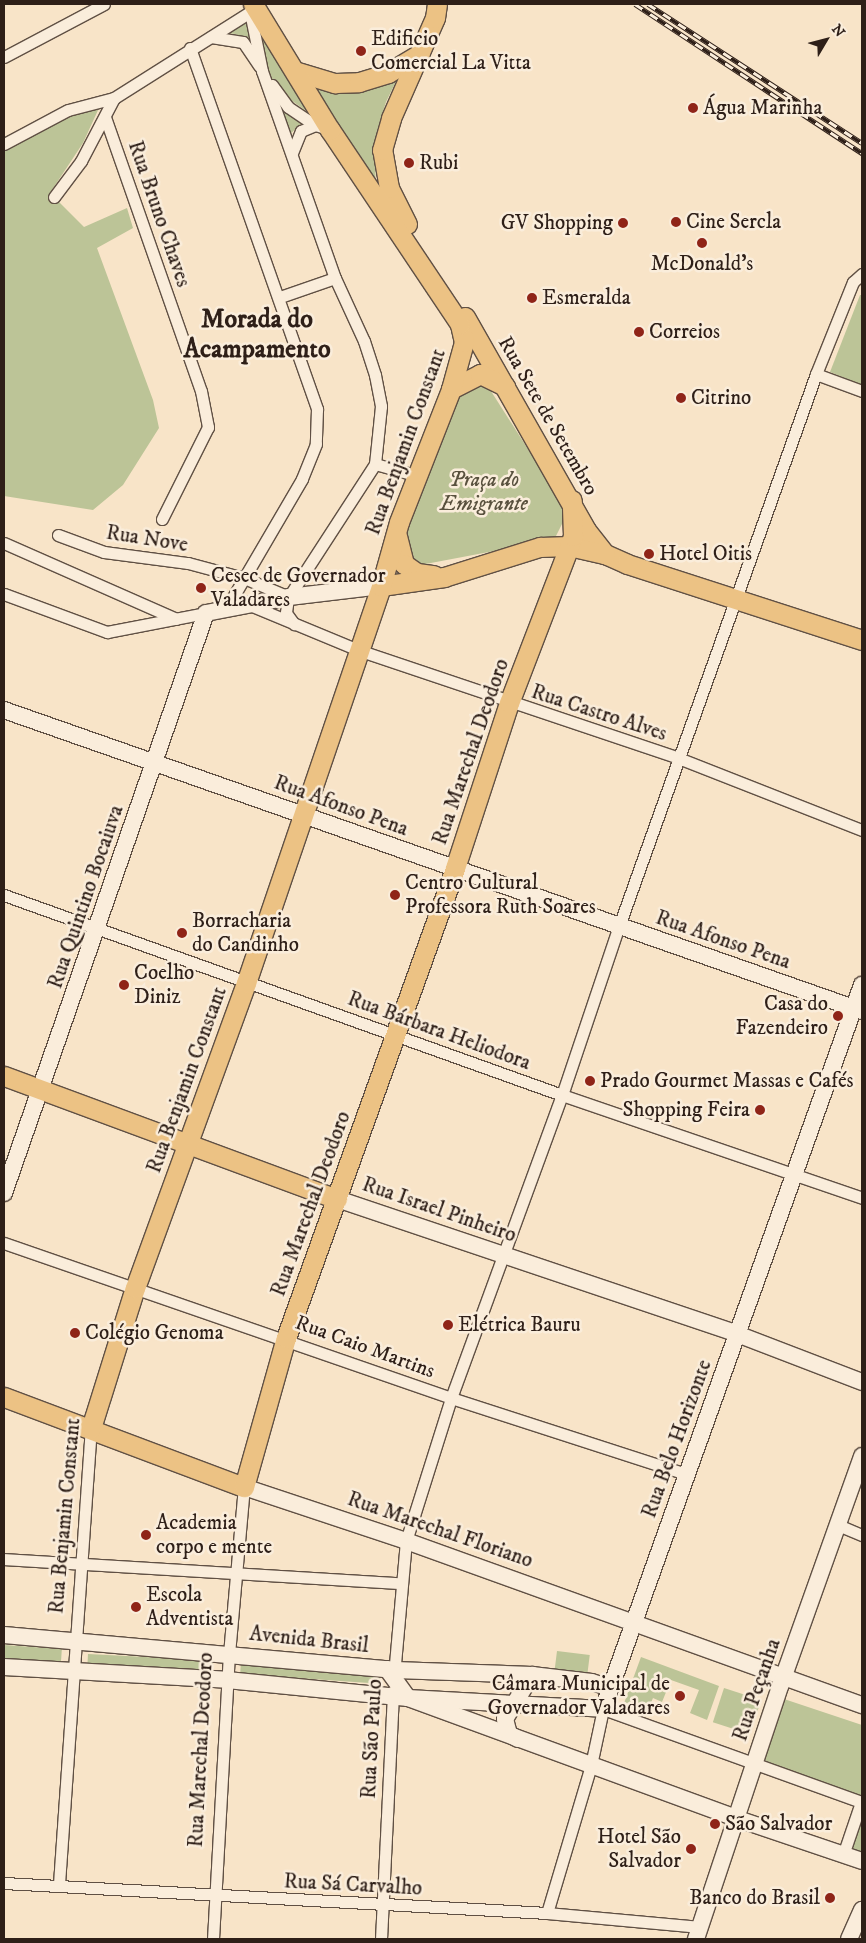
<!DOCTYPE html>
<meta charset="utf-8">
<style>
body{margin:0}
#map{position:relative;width:866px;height:1943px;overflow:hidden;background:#f8e4c8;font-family:"IM FELL DW Pica",serif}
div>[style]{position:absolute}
.green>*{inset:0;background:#bcc497;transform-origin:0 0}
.roads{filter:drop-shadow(1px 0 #605044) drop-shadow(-1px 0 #605044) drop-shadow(0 1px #605044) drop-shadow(0 -1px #605044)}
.street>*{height:11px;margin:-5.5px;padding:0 5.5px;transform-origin:5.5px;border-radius:5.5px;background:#faeddb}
.secondary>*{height:16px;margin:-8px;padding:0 8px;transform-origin:8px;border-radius:8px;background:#faeddb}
.primary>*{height:19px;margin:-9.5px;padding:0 9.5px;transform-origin:9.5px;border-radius:9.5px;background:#ecc284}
.rail>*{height:5px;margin-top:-2.5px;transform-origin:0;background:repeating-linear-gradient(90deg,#faeddb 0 9px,#2e1f18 0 18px);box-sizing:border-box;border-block:1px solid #2e1f18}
.dots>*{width:14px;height:14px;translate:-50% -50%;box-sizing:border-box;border:2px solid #faeddb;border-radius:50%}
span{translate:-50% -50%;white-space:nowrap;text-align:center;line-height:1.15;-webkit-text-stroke:5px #faeddb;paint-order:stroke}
.poi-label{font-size:21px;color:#2e1f18}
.left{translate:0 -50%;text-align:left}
.right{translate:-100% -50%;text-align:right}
.street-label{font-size:21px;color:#2e1f18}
.park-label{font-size:21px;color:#59513e;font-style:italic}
.district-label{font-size:26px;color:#2e1f18;font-weight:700}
.frame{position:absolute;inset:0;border:5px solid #2e1f18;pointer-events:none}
.north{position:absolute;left:801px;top:15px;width:50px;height:50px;-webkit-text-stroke:4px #faeddb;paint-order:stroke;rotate:53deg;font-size:14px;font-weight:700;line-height:20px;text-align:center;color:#2e1f18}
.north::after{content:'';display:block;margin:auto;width:18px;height:22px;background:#2e1f18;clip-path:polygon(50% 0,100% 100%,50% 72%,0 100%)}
</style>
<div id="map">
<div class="green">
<div style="clip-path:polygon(246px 22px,252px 48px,236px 34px,222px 33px)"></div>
<div style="clip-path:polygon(259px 24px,315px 117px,282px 94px,271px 79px,264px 68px)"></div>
<div style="clip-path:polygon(401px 71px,386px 102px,377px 131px,375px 187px,308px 82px)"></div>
<div style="clip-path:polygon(276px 104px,302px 123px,288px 136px)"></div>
<div style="clip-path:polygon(99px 108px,83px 143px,50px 193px,84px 227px,127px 208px,133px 228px,97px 248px,153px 400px,159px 428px,123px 485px,93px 510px,4px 496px,4px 144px,68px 110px)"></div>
<div style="clip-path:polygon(860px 295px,862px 295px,862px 385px,830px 372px)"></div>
<div style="clip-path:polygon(471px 381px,489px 388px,565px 507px,566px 516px,556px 536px,547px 541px,415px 566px,404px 543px,408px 525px,452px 397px)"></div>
<div style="left:4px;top:1645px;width:58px;height:17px;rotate:4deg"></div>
<div style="left:557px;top:1651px;width:33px;height:20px;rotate:7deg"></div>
<div style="left:88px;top:1654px;width:125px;height:10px;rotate:3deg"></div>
<div style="clip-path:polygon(641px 1657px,719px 1686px,707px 1720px,690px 1713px,699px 1690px,671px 1680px,662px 1702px,653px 1698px,646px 1715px,623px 1706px)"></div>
<div style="left:241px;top:1662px;width:140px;height:12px;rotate:4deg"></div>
<div style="left:724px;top:1688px;width:39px;height:36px;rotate:18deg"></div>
<div style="clip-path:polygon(778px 1697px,862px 1725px,862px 1801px,754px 1764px)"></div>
<div style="clip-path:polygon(862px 1804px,862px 1859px,845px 1854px)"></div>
</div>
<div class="roads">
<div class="street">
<div style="left:250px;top:12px;width:60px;rotate:78.5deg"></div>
<div style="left:262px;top:71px;width:219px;rotate:70.6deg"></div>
<div style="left:335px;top:278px;width:69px;rotate:65.3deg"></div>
<div style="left:364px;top:341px;width:36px;rotate:72deg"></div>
<div style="left:375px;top:375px;width:32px;rotate:79deg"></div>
<div style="left:381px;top:406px;width:58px;rotate:95.9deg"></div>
<div style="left:375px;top:464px;width:160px;rotate:123deg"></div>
<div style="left:288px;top:598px;width:15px;rotate:98deg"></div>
<div style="left:286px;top:613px;width:14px;rotate:54deg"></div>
<div style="left:211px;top:37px;width:32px;rotate:9deg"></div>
<div style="left:243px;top:42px;width:29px;rotate:56deg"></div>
<div style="left:190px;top:48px;width:383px;rotate:70.6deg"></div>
<div style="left:317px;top:409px;width:35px;rotate:92deg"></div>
<div style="left:316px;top:444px;width:38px;rotate:112deg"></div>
<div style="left:302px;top:479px;width:151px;rotate:120.3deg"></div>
<div style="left:4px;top:57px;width:113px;rotate:-27.9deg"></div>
<div style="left:272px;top:85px;width:27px;rotate:54deg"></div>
<div style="left:288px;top:107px;width:32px;rotate:34deg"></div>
<div style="left:315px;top:125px;width:15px;rotate:16deg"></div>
<div style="left:105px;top:117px;width:290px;rotate:70.7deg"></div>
<div style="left:201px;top:391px;width:37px;rotate:79deg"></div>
<div style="left:208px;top:427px;width:103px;rotate:116.6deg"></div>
<div style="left:4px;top:144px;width:72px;rotate:-28deg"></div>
<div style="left:68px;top:110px;width:48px;rotate:-14.6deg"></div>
<div style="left:292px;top:153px;width:24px;rotate:-68deg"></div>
<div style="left:301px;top:131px;width:15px;rotate:-23deg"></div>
<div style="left:54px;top:197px;width:45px;rotate:-53.1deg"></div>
<div style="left:81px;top:161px;width:71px;rotate:-62.4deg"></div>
<div style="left:114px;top:98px;width:167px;rotate:-32.3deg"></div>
<div style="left:280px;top:297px;width:58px;rotate:-19.1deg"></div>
<div style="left:816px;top:374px;width:49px;rotate:20.3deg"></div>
<div style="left:375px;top:464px;width:41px;rotate:15.4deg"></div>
<div style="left:58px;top:535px;width:49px;rotate:20.3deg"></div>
<div style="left:104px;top:552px;width:85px;rotate:7.5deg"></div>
<div style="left:188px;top:563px;width:58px;rotate:15deg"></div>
<div style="left:244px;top:578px;width:49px;rotate:22.9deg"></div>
<div style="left:4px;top:543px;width:188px;rotate:23.8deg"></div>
<div style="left:4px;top:594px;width:110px;rotate:20.3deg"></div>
<div style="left:107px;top:632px;width:101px;rotate:-10.9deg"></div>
<div style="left:252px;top:606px;width:115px;rotate:22.5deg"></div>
<div style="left:358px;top:650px;width:338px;rotate:18.6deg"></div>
<div style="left:678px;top:758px;width:198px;rotate:21.4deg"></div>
<div style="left:4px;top:895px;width:593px;rotate:19.72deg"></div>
<div style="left:562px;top:1095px;width:317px;rotate:18.9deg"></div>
<div style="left:4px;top:1243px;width:473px;rotate:19.1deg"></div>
<div style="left:451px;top:1398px;width:248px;rotate:17.9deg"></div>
<div style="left:838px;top:1525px;width:26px;rotate:23deg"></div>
<div style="left:4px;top:1559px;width:398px;rotate:3.5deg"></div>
<div style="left:394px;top:1675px;width:135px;rotate:-84.9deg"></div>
<div style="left:406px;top:1541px;width:150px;rotate:-72.5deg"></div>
<div style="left:451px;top:1398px;width:323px;rotate:-69.9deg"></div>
<div style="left:562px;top:1095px;width:178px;rotate:-71.4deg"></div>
<div style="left:619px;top:926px;width:586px;rotate:-70.36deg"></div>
<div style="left:816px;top:374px;width:99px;rotate:-68.1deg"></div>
<div style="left:853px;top:282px;width:12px;rotate:-42deg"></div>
<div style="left:843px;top:1855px;width:56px;rotate:-71.2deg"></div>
<div style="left:4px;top:1883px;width:544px;rotate:3.16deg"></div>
<div style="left:547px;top:1913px;width:154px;rotate:5.2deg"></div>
<div style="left:59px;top:1884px;width:457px;rotate:-86deg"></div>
<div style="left:547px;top:1913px;width:154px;rotate:-73.4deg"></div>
<div style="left:591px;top:1765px;width:57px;rotate:-77.9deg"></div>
<div style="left:603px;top:1709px;width:275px;rotate:19.8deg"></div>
<div style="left:213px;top:1939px;width:285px;rotate:-86.8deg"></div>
<div style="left:229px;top:1654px;width:168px;rotate:-84.9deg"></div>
<div style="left:381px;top:1939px;width:248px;rotate:-87.2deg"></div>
</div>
<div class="secondary">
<div style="left:4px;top:710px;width:909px;rotate:19.33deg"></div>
<div style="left:4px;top:1193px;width:614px;rotate:-70.8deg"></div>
<div style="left:206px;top:613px;width:85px;rotate:-10.9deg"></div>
<div style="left:289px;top:597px;width:93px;rotate:-6.8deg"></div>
<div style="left:337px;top:1199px;width:422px;rotate:18.6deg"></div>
<div style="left:737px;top:1334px;width:134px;rotate:21deg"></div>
<div style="left:244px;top:1487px;width:171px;rotate:18.4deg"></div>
<div style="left:406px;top:1541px;width:485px;rotate:19.8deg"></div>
<div style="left:4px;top:1635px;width:393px;rotate:5.1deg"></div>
<div style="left:395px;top:1670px;width:137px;rotate:2.1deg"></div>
<div style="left:532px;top:1675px;width:60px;rotate:6.7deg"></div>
<div style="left:592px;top:1682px;width:19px;rotate:18deg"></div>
<div style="left:4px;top:1667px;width:223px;rotate:3.3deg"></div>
<div style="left:227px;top:1680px;width:182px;rotate:5.7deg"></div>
<div style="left:408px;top:1698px;width:195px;rotate:3.2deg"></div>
<div style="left:603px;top:1709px;width:769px;rotate:-70.32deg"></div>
<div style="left:387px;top:1669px;width:36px;rotate:54deg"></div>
<div style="left:408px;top:1698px;width:351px;rotate:20.1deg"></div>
<div style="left:738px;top:1819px;width:131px;rotate:18.7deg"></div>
<div style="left:518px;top:1739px;width:10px;rotate:-151deg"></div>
<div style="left:509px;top:1734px;width:16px;rotate:-105deg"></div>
<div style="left:505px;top:1719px;width:52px;rotate:-58.5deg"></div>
<div style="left:696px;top:1939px;width:269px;rotate:-71.6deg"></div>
<div style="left:781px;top:1684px;width:242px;rotate:-70.4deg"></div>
<div style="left:849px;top:1939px;width:32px;rotate:-66deg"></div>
</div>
<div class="primary">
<div style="left:298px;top:72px;width:39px;rotate:17deg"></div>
<div style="left:335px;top:83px;width:24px;rotate:-2deg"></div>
<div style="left:359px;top:82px;width:30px;rotate:-17deg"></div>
<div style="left:388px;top:73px;width:37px;rotate:-31deg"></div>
<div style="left:407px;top:224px;width:40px;rotate:-116.6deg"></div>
<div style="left:389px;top:188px;width:39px;rotate:-100deg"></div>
<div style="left:382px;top:150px;width:33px;rotate:-74deg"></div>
<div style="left:391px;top:118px;width:109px;rotate:-66.3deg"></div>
<div style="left:435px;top:18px;width:14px;rotate:-82deg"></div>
<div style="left:465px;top:317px;width:245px;rotate:60.4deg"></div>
<div style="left:586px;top:530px;width:31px;rotate:52deg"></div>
<div style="left:605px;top:554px;width:24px;rotate:24deg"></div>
<div style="left:627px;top:564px;width:247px;rotate:17.9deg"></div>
<div style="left:451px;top:389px;width:33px;rotate:-27deg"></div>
<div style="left:480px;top:374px;width:28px;rotate:26deg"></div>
<div style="left:397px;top:536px;width:29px;rotate:76deg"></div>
<div style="left:404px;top:564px;width:16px;rotate:35deg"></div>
<div style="left:417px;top:573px;width:17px;rotate:7deg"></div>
<div style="left:381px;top:586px;width:64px;rotate:-8.1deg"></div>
<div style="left:444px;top:577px;width:101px;rotate:-17.4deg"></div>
<div style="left:540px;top:547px;width:29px;rotate:-2deg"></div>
<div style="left:569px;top:546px;width:37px;rotate:13deg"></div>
<div style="left:4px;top:1076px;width:355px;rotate:20.3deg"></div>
<div style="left:4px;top:1397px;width:256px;rotate:20.6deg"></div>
<div style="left:244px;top:1487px;width:155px;rotate:-74.3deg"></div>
<div style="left:286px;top:1338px;width:499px;rotate:-70.2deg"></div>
<div style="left:455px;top:868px;width:174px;rotate:-71.9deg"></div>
<div style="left:509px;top:703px;width:179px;rotate:-69deg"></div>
<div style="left:573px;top:536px;width:36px;rotate:-92deg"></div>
<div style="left:91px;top:1428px;width:147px;rotate:-72.6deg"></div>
<div style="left:135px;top:1288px;width:325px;rotate:-70deg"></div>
<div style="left:246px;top:983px;width:419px;rotate:-71.2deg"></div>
<div style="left:381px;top:586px;width:66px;rotate:-74.3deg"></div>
<div style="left:399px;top:522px;width:143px;rotate:-68.6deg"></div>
<div style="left:451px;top:389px;width:49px;rotate:-74.5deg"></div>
<div style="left:464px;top:342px;width:18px;rotate:-103deg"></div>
<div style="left:460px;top:324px;width:234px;rotate:-123.8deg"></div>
<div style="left:330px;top:130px;width:148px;rotate:-121.4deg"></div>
</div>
</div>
<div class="rail">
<div style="left:635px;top:4px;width:272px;rotate:33.3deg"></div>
<div style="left:648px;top:4px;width:255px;rotate:33deg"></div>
</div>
<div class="dots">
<div style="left:361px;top:51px;background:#8f2418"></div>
<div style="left:693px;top:108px;background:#8f2418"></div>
<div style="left:409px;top:163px;background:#8f2418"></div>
<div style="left:676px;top:222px;background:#8f2418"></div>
<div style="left:623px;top:223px;background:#8f2418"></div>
<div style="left:702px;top:243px;background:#8f2418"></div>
<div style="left:532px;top:298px;background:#8f2418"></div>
<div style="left:639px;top:332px;background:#8f2418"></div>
<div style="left:681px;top:398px;background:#8f2418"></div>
<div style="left:649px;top:554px;background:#8f2418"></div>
<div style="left:201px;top:588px;background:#8f2418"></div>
<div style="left:395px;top:895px;background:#8f2418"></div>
<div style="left:182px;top:933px;background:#8f2418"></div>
<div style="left:124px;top:985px;background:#8f2418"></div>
<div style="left:838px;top:1016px;background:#8f2418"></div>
<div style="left:590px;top:1081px;background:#8f2418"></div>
<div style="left:760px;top:1110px;background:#8f2418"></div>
<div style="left:448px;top:1325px;background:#8f2418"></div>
<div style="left:75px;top:1333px;background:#8f2418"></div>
<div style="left:146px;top:1535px;background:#8f2418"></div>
<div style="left:136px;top:1607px;background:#8f2418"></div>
<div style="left:680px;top:1696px;background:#8f2418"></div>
<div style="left:715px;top:1824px;background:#8f2418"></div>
<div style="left:691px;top:1849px;background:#8f2418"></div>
<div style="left:830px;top:1898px;background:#8f2418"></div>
</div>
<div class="poi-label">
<span class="left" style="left:371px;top:51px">Edificio<br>Comercial La Vitta</span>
<span class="left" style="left:703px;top:108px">Água Marinha</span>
<span class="left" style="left:419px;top:163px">Rubi</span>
<span class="left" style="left:686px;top:222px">Cine Sercla</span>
<span class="right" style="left:613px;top:223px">GV Shopping</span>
<span style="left:702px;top:264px">McDonald's</span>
<span class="left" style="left:542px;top:298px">Esmeralda</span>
<span class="left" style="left:649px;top:332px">Correios</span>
<span class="left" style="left:691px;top:398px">Citrino</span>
<span class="left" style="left:659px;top:554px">Hotel Oitis</span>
<span class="left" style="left:211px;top:588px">Cesec de Governador<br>Valadares</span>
<span class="left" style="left:405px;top:895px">Centro Cultural<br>Professora Ruth Soares</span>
<span class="left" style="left:192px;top:933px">Borracharia<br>do Candinho</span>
<span class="left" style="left:134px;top:985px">Coelho<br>Diniz</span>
<span class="right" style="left:828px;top:1016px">Casa do<br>Fazendeiro</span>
<span class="left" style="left:600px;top:1081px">Prado Gourmet Massas e Cafés</span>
<span class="right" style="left:750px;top:1110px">Shopping Feira</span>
<span class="left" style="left:458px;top:1325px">Elétrica Bauru</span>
<span class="left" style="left:85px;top:1333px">Colégio Genoma</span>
<span class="left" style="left:156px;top:1535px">Academia<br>corpo e mente</span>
<span class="left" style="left:146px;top:1607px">Escola<br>Adventista</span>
<span class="right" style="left:670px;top:1696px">Câmara Municipal de<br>Governador Valadares</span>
<span class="left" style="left:725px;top:1824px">São Salvador</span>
<span class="right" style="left:681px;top:1849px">Hotel São<br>Salvador</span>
<span class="right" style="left:820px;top:1898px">Banco do Brasil</span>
</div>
<div class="street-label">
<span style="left:159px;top:214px;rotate:71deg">Rua Bruno Chaves</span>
<span style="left:548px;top:416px;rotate:60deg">Rua Sete de Setembro</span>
<span style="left:406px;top:442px;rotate:-70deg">Rua Benjamin Constant</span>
<span style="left:147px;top:539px;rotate:9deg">Rua Nove</span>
<span style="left:599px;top:713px;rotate:18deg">Rua Castro Alves</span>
<span style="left:471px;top:752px;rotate:-71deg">Rua Marechal Deodoro</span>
<span style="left:341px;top:806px;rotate:20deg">Rua Afonso Pena</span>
<span style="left:86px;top:897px;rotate:-71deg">Rua Quintino Bocaiuva</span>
<span style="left:723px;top:940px;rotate:19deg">Rua Afonso Pena</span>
<span style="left:439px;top:1031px;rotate:20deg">Rua Bárbara Heliodora</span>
<span style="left:187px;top:1080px;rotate:-70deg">Rua Benjamin Constant</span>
<span style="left:311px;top:1204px;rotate:-70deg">Rua Marechal Deodoro</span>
<span style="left:439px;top:1210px;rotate:19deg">Rua Israel Pinheiro</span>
<span style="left:365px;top:1347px;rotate:20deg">Rua Caio Martins</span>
<span style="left:677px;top:1439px;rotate:-70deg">Rua Belo Horizonte</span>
<span style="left:65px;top:1516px;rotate:-85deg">Rua Benjamin Constant</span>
<span style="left:440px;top:1530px;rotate:19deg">Rua Marechal Floriano</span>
<span style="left:309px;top:1640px;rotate:6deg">Avenida Brasil</span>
<span style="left:757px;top:1690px;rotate:-71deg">Rua Peçanha</span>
<span style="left:372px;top:1739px;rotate:-87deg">Rua São Paulo</span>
<span style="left:201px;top:1750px;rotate:-87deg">Rua Marechal Deodoro</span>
<span style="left:353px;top:1885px;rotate:3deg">Rua Sá Carvalho</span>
</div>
<div class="park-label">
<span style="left:484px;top:492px">Praça do<br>Emigrante</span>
</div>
<div class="district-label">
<span style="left:257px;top:335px">Morada do<br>Acampamento</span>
</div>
<div class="frame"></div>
<div class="north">N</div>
</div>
